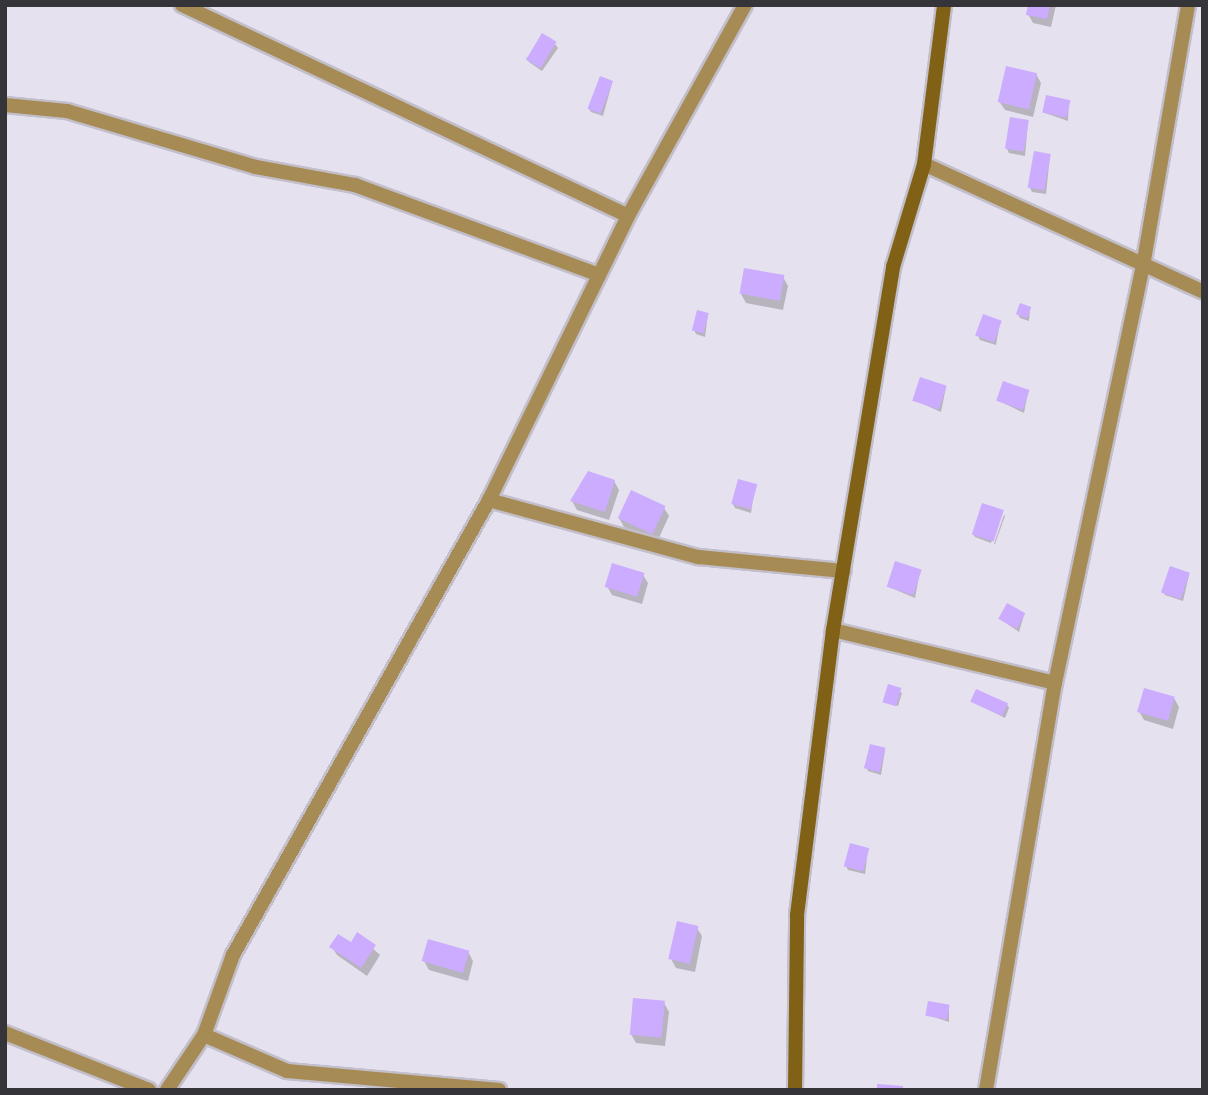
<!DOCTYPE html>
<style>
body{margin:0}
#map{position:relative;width:1208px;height:1095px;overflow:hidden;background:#e5e1ee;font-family:Signika,sans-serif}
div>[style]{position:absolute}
.shadow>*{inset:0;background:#0003}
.building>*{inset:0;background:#cbacfe;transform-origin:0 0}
.roads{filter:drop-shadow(2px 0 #c2beca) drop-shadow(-2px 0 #c2beca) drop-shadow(0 2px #c2beca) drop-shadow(0 -2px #c2beca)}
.street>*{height:14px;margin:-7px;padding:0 7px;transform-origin:7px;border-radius:7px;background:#a68b54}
.secondary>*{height:14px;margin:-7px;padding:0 7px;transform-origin:7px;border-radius:7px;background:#806116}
span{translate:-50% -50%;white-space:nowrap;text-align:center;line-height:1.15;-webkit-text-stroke:7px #f3eefc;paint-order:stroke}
.frame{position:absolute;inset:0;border:7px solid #353439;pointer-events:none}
</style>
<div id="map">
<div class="shadow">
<div style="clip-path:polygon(1030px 5px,1056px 5px,1051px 27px,1033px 23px,1028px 14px)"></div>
<div style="clip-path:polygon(555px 44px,558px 48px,542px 71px,529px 62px,526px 58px)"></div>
<div style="clip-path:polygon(1036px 74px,1041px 83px,1033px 117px,1005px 110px,999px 101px)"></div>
<div style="clip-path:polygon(612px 83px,603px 116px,591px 112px,589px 109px)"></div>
<div style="clip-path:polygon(1069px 101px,1068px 121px,1045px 113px)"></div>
<div style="clip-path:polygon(1028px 122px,1025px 156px,1009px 153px,1007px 149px)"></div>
<div style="clip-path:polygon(1050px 156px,1046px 194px,1032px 192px,1030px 188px)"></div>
<div style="clip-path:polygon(783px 277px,788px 286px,783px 310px,746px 303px,741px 294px)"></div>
<div style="clip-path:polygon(1030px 308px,1029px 321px,1020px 318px,1018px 314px)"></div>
<div style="clip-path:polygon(708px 314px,705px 337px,696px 334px,694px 330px)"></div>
<div style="clip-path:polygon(1000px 322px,996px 345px,980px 340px,978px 336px)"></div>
<div style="clip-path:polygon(946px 387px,941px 412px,914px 400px)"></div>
<div style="clip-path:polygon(1028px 392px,1024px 413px,999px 401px)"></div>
<div style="clip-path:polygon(614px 481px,619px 490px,609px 520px,577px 510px,572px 501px)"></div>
<div style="clip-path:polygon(755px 486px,751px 513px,735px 508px,733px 504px)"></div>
<div style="clip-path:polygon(664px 508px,669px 516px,657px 542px,624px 527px,619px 518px)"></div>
<div style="clip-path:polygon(1002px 512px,991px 543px,975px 537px,973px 533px)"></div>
<div style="clip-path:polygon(1004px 515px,1005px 516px,995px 544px,994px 544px)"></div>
<div style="clip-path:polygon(920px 571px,915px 598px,889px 587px)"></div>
<div style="clip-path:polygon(643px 575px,648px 583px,642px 604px,612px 595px,607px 586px)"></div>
<div style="clip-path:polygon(1189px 575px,1183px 601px,1165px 595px,1163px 591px)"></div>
<div style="clip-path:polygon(1024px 615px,1019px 632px,1000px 619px)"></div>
<div style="clip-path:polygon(889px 686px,902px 693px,898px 706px,884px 702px)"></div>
<div style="clip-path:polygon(1174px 698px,1179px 707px,1173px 729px,1144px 720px,1139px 711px)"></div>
<div style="clip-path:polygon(973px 702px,1007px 704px,1009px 708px,1005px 718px)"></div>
<div style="clip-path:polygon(885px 750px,881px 775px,868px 771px,866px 767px)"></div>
<div style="clip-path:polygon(868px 849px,865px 874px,848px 870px,846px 866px)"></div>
<div style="clip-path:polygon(697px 928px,702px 936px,695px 972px,676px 968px,671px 959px)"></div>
<div style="clip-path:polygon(358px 935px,380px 955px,367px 976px,337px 955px,332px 947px,351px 945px)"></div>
<div style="clip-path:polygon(468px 952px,473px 961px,468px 981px,429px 970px,424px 961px)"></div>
<div style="clip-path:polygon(664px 1003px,669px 1012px,665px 1046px,636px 1043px,631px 1034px)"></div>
<div style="clip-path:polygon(949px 1006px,949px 1022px,928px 1015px)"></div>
</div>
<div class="building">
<div style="clip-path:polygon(1028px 5px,1050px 5px,1047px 19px,1026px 15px)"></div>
<div style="left:542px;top:33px;width:17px;height:31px;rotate:31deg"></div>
<div style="left:1006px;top:66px;width:32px;height:37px;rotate:13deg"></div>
<div style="left:600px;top:76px;width:14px;height:35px;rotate:21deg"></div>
<div style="left:1046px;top:95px;width:25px;height:18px;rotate:12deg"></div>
<div style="left:1010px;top:117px;width:19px;height:32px;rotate:9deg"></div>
<div style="left:1034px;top:151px;width:17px;height:37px;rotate:10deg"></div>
<div style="left:744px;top:268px;width:41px;height:26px;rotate:10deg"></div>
<div style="left:1020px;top:303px;width:12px;height:12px;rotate:20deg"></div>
<div style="left:697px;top:310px;width:12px;height:21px;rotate:14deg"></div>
<div style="left:983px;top:314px;width:20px;height:23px;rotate:20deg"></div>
<div style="left:920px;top:377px;width:28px;height:25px;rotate:18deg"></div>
<div style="left:1003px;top:381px;width:28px;height:21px;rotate:19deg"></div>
<div style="clip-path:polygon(588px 471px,615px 480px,605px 512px,570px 501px)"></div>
<div style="left:738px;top:479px;width:20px;height:26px;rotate:15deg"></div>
<div style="left:631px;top:490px;width:38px;height:31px;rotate:25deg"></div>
<div style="left:982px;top:503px;width:23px;height:33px;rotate:18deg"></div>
<div style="left:895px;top:561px;width:28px;height:27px;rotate:18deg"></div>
<div style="left:612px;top:563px;width:34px;height:25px;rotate:17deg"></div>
<div style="left:1170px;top:566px;width:21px;height:28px;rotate:19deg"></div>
<div style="left:1007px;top:603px;width:21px;height:18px;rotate:29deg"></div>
<div style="left:888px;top:684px;width:14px;height:19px;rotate:17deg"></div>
<div style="left:1144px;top:688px;width:32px;height:25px;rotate:16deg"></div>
<div style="left:976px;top:689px;width:35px;height:14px;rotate:24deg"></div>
<div style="left:870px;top:744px;width:16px;height:25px;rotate:14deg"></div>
<div style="left:850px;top:843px;width:20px;height:24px;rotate:15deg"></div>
<div style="left:677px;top:921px;width:22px;height:39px;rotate:13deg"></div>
<div style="clip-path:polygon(357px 932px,376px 945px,361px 968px,329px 947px,338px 934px,351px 942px)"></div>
<div style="left:428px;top:939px;width:43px;height:23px;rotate:16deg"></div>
<div style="left:633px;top:998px;width:32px;height:37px;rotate:5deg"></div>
<div style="left:928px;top:1001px;width:22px;height:15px;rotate:10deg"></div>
<div style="clip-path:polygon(877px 1084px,903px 1086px,903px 1090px,877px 1090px)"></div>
</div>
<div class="roads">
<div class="street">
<div style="left:182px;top:5px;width:493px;rotate:25.3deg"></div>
<div style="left:5px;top:105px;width:62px;rotate:5.5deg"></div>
<div style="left:67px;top:111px;width:197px;rotate:16.5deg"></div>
<div style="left:256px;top:167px;width:101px;rotate:10.3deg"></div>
<div style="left:355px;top:185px;width:260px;rotate:20.2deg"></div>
<div style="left:924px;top:164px;width:307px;rotate:24.6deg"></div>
<div style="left:489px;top:500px;width:217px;rotate:15.3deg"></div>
<div style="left:698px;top:557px;width:146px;rotate:5.5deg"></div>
<div style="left:833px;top:630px;width:228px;rotate:13.4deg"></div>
<div style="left:5px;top:1033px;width:155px;rotate:21.6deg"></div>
<div style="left:204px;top:1035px;width:90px;rotate:23.4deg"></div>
<div style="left:287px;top:1071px;width:213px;rotate:5.1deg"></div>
<div style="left:167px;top:1090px;width:66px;rotate:-56.1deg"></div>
<div style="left:204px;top:1035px;width:85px;rotate:-70.1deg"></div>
<div style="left:233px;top:955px;width:522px;rotate:-60.64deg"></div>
<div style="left:489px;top:500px;width:316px;rotate:-63.9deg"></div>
<div style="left:628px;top:216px;width:241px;rotate:-61deg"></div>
<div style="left:986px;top:1090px;width:413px;rotate:-80.4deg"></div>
<div style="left:1055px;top:683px;width:426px;rotate:-78.1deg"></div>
<div style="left:1143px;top:266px;width:265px;rotate:-80.2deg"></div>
</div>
<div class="secondary">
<div style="left:795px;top:1090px;width:175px;rotate:-89.3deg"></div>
<div style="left:797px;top:915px;width:287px;rotate:-82.8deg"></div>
<div style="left:833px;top:630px;width:368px;rotate:-80.6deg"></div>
<div style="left:893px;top:267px;width:108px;rotate:-73.2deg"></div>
<div style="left:924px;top:164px;width:160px;rotate:-82.8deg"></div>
</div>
</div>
<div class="frame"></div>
</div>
